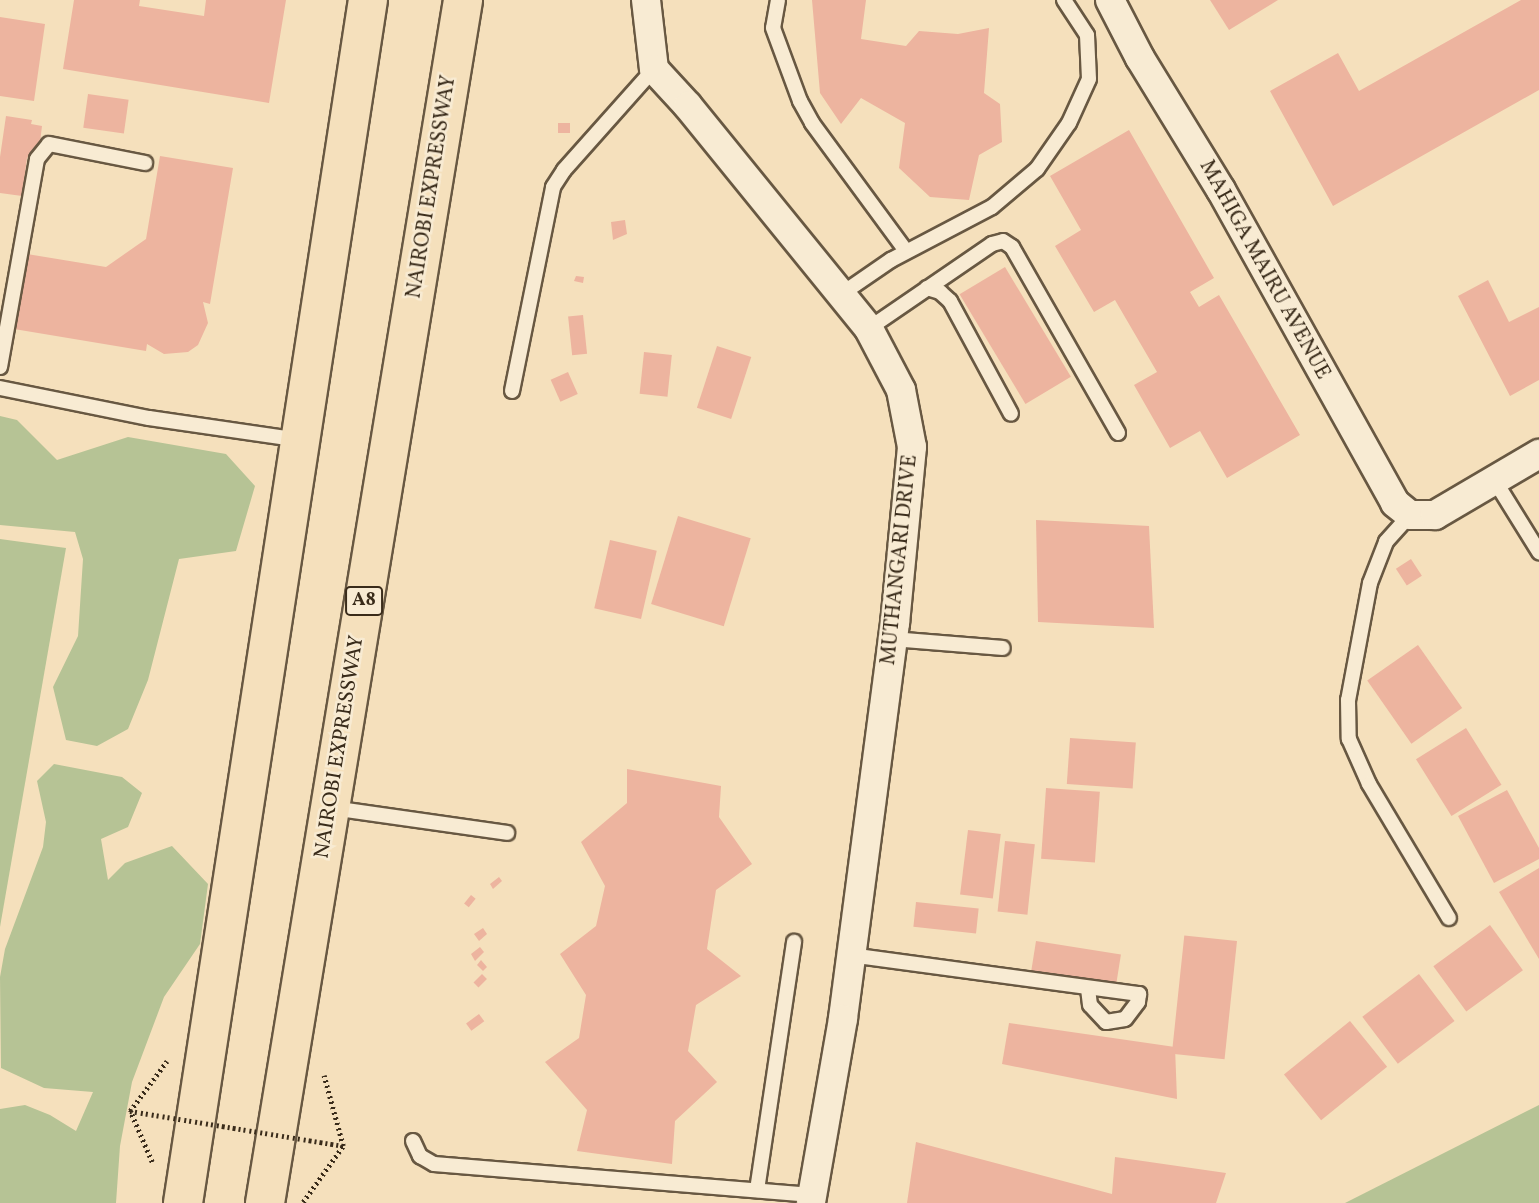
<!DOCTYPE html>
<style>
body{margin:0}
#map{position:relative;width:1539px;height:1203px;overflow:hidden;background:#f5e0bc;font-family:Vollkorn,serif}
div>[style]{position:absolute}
.green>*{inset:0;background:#b6c395}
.building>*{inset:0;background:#edb49f;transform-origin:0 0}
.path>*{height:4.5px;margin-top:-2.25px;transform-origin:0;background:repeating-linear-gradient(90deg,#392b1a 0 2px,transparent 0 5.5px)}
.roads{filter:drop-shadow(2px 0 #685842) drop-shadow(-2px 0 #685842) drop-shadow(0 2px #685842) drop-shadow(0 -2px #685842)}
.service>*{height:14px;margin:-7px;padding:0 7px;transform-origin:7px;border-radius:7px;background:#f8ebd3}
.minor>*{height:28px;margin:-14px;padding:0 14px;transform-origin:14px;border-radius:14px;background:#f8ebd3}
.trunk>*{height:38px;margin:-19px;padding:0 19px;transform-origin:19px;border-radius:19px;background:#f5e0bc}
.path-bridge>*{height:4.5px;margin-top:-2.25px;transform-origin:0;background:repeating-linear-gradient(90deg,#392b1a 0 2px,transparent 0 5.5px)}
span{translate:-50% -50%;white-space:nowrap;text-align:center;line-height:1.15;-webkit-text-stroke:5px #f8ebd3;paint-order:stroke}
.shield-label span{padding:2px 5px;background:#f8ebd3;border:2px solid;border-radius:5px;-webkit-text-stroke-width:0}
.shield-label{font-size:19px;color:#392b1a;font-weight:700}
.street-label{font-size:21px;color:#392b1a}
</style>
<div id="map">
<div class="green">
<div style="clip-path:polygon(0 416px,17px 420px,57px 460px,128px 437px,226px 454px,255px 486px,236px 551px,179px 559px,148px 680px,128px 729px,97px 746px,66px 740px,53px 687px,78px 636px,83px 559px,75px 532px,0 525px)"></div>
<div style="clip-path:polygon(0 539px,66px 548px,0 927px)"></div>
<div style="clip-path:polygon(54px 764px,122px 777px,142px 793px,128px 827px,101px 839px,108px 880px,125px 863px,172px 846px,208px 884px,200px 944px,164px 997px,132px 1082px,120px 1146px,116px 1203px,0 1203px,0 1109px,25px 1105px,50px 1115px,76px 1131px,93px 1092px,44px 1088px,1px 1068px,0 977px,5px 949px,43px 847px,46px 822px,37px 781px)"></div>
<div style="clip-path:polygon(1539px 1105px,1539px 1203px,1345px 1203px)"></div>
</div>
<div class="building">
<div style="clip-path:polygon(74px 0,140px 0,139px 6px,204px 16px,206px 0,286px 0,269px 103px,63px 69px)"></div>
<div style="clip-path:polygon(812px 0,866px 0,861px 39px,906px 46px,919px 31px,958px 34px,989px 28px,984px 93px,1000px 104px,1002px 142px,979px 155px,969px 200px,930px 197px,899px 168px,905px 123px,861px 98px,841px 124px,820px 93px)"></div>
<div style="clip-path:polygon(1210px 0,1278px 0,1229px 30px)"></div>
<div style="clip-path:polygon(1521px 0,1539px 0,1539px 90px,1333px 206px,1270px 91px,1338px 53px,1359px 91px)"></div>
<div style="clip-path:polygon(0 17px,45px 24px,34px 101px,0 96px)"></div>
<div style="left:88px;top:94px;width:41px;height:34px;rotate:8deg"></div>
<div style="clip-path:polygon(6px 116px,32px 120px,31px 124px,42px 126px,40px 142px,27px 158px,22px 196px,0 193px,0 157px)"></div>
<div style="left:558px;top:123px;width:12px;height:10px"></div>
<div style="clip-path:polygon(1129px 130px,1214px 278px,1190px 292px,1199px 307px,1219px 295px,1300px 435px,1227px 478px,1200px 431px,1170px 448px,1134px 385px,1157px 372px,1115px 300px,1094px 312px,1055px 246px,1081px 230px,1050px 176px)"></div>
<div style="clip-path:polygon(160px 156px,233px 168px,210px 304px,203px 302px,208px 323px,198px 345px,188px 352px,164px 354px,147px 344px,146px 351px,14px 329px,27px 254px,106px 267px,146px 239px)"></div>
<div style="clip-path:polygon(625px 220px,627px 234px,613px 240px,611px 222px)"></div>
<div style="left:1005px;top:267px;width:128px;height:53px;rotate:59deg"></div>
<div style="clip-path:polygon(576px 276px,584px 277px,583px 283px,574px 281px)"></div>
<div style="clip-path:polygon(1488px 280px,1509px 322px,1539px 307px,1539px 380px,1510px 396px,1458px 296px)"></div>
<div style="left:583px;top:315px;width:39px;height:15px;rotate:84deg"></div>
<div style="left:717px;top:346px;width:36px;height:65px;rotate:18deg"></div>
<div style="left:644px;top:352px;width:28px;height:42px;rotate:6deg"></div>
<div style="left:568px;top:372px;width:24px;height:19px;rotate:66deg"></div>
<div style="left:678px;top:516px;width:76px;height:92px;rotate:17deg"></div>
<div style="clip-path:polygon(1036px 520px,1149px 526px,1154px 628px,1038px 622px)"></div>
<div style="left:610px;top:540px;width:48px;height:70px;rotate:13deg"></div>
<div style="left:1411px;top:559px;width:20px;height:18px;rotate:57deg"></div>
<div style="left:1418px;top:645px;width:77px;height:62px;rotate:55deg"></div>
<div style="left:1466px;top:728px;width:67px;height:59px;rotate:58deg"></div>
<div style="left:1070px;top:738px;width:66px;height:46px;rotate:4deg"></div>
<div style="clip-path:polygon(627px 769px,721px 786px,719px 817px,752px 864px,716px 890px,707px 949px,741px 976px,696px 1005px,688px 1051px,717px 1082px,675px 1121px,672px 1164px,577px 1151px,587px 1110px,545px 1062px,579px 1038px,586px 995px,560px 954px,596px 926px,605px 886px,581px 842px,627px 803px)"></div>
<div style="left:1046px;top:788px;width:54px;height:71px;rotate:4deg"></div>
<div style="clip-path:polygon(1507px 790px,1539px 848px,1539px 859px,1494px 883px,1458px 816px)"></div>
<div style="left:968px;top:830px;width:33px;height:65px;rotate:7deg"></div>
<div style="left:1005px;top:841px;width:30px;height:71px;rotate:6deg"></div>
<div style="clip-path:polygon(1539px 868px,1539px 959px,1499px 892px)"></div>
<div style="clip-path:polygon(499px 877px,502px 881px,493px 889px,490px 884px)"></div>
<div style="left:471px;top:895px;width:6px;height:11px;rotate:39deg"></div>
<div style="left:916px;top:902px;width:63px;height:25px;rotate:6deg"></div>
<div style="left:1490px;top:925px;width:56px;height:70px;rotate:54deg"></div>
<div style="clip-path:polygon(483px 928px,487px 934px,479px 941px,474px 934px)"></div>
<div style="left:1036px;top:941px;width:86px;height:35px;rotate:9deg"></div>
<div style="left:1237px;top:941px;width:119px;height:53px;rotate:96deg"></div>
<div style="clip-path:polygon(480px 947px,484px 952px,475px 961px,471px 954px)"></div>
<div style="clip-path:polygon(481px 960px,487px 967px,483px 971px,477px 965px)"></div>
<div style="left:482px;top:974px;width:7px;height:12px;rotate:45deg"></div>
<div style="left:1419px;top:974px;width:59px;height:71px;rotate:53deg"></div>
<div style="left:479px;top:1014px;width:9px;height:16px;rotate:54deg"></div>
<div style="left:1350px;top:1021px;width:59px;height:85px;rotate:51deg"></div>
<div style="clip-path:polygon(1009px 1023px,1175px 1047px,1177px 1099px,1002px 1064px)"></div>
<div style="clip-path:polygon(916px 1142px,1112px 1194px,1115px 1157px,1226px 1173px,1216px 1203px,907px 1203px)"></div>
</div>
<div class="path">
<div style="left:152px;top:1162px;width:56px;rotate:-113.3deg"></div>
<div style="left:130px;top:1111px;width:62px;rotate:-53.5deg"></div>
<div style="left:303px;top:1202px;width:69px;rotate:-54.5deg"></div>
<div style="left:343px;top:1146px;width:73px;rotate:-105.2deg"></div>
</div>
<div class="roads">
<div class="service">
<div style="left:778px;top:0;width:28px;rotate:100deg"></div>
<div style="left:773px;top:28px;width:78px;rotate:69.7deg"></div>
<div style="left:800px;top:101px;width:25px;rotate:61deg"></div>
<div style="left:812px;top:123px;width:159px;rotate:53.7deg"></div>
<div style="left:927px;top:288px;width:14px;rotate:17deg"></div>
<div style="left:940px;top:292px;width:13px;rotate:42deg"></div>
<div style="left:950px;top:301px;width:128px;rotate:61.6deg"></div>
<div style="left:840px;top:295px;width:62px;rotate:-34.5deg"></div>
<div style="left:891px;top:260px;width:114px;rotate:-27.7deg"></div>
<div style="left:992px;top:207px;width:59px;rotate:-40.2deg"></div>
<div style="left:1037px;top:169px;width:56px;rotate:-55.2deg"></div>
<div style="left:1069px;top:123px;width:48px;rotate:-65.6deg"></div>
<div style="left:1089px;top:79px;width:44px;rotate:-92.6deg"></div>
<div style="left:1087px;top:35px;width:42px;rotate:-123.3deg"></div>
<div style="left:868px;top:329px;width:150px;rotate:-34.4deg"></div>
<div style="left:992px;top:244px;width:11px;rotate:-15deg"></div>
<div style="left:1003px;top:241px;width:11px;rotate:34deg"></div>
<div style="left:1012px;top:247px;width:214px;rotate:60.3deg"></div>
<div style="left:0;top:367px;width:211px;rotate:-79.9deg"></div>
<div style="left:37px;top:159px;width:19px;rotate:-51deg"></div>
<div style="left:49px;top:144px;width:98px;rotate:11.2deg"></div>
<div style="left:0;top:388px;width:152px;rotate:11.4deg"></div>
<div style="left:149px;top:418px;width:152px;rotate:8.3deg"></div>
<div style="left:512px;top:391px;width:208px;rotate:-78.6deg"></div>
<div style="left:553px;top:187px;width:20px;rotate:-57deg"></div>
<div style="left:564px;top:170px;width:135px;rotate:-48.3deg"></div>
<div style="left:1495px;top:481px;width:84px;rotate:58.2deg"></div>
<div style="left:1410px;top:515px;width:36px;rotate:132deg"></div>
<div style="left:1386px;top:542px;width:44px;rotate:111.3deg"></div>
<div style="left:1370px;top:583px;width:119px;rotate:100.6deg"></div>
<div style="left:1348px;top:700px;width:39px;rotate:89deg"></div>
<div style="left:1349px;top:739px;width:49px;rotate:66deg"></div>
<div style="left:1369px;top:784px;width:156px;rotate:59.2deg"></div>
<div style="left:893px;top:639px;width:110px;rotate:4.7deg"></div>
<div style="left:332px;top:808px;width:177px;rotate:8.1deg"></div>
<div style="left:850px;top:955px;width:292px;rotate:7.7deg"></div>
<div style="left:1139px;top:994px;width:8px;rotate:97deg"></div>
<div style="left:1138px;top:1002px;width:21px;rotate:127deg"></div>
<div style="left:1125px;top:1019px;width:19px;rotate:171deg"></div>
<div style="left:1106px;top:1022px;width:23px;rotate:-133deg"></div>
<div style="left:1090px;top:1005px;width:16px;rotate:-97deg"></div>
<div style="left:413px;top:1141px;width:17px;rotate:65deg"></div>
<div style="left:420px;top:1156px;width:16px;rotate:30deg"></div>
<div style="left:434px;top:1164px;width:379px;rotate:4.7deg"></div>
<div style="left:757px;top:1190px;width:251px;rotate:-81.5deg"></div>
</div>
<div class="minor">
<div style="left:646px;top:0;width:69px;rotate:83.4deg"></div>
<div style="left:654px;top:69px;width:50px;rotate:47.4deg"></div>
<div style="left:688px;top:106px;width:287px;rotate:50.9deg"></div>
<div style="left:869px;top:329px;width:69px;rotate:62.3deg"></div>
<div style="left:901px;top:390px;width:58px;rotate:79.1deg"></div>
<div style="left:912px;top:447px;width:177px;rotate:95.5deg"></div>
<div style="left:895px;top:623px;width:399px;rotate:97.5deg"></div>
<div style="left:843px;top:1019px;width:187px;rotate:99.9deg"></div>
<div style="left:1110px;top:0;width:65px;rotate:62.7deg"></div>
<div style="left:1140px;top:58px;width:155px;rotate:58.5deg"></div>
<div style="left:1221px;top:190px;width:358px;rotate:60.9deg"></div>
<div style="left:1395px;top:503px;width:19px;rotate:39deg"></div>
<div style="left:1410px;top:515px;width:25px"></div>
<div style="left:1435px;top:515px;width:121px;rotate:-30.4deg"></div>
</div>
<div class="trunk">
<div style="left:183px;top:1203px;width:1217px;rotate:-81.26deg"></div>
<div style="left:265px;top:1203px;width:1219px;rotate:-80.65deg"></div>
</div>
</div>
<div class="path-bridge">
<div style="left:130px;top:1111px;width:216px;rotate:9.3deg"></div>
</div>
<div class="shield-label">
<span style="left:364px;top:601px">A8</span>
</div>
<div class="street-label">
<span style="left:432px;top:187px;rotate:-81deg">NAIROBI EXPRESSWAY</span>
<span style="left:1264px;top:270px;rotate:61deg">MAHIGA MAIRU AVENUE</span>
<span style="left:900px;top:560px;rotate:-84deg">MUTHANGARI DRIVE</span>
<span style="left:340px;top:747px;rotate:-81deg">NAIROBI EXPRESSWAY</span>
</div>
</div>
